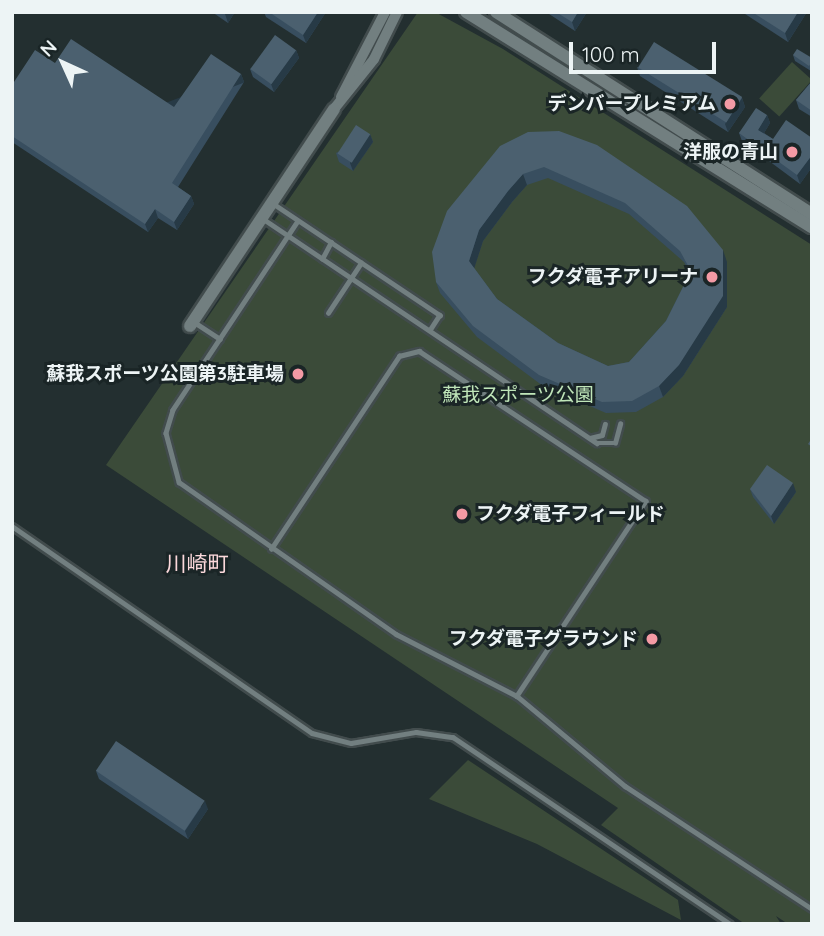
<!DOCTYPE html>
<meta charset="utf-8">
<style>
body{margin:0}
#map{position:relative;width:824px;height:936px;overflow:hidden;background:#232f30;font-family:Quicksand,"Noto Sans JP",sans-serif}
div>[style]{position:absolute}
.green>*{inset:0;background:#3b4b39;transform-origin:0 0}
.roads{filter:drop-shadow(2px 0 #424c4d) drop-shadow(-2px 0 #424c4d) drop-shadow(0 2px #424c4d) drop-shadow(0 -2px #424c4d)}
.service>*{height:4.5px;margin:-2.25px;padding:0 2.25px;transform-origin:2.25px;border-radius:2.25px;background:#727f80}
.minor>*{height:10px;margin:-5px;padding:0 5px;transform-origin:5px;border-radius:5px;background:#727f80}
.tertiary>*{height:12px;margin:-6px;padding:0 6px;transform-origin:6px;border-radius:6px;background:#727f80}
.wall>*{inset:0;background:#384e5f}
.shaded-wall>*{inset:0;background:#273a46;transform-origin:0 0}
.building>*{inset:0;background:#4b606f;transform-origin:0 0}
.dots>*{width:19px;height:19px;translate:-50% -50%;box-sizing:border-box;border:4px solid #1a2526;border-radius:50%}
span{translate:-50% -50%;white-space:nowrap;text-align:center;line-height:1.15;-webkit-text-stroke:6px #1a2526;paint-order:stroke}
.poi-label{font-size:19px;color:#edf4f5;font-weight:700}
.right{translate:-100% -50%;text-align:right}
.left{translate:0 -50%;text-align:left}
.park-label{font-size:19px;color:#c0e6b9}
.neighbourhood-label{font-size:21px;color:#fbd8db}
.frame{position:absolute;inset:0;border:14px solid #edf4f5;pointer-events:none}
.north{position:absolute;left:28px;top:28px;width:70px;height:70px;-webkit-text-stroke:5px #1a2526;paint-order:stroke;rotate:315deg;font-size:19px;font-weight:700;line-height:28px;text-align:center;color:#edf4f5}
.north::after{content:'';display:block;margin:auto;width:24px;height:32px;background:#edf4f5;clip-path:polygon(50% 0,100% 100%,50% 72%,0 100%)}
.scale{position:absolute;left:569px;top:42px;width:147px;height:32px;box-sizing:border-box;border:4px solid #edf4f5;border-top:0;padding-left:9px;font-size:21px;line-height:24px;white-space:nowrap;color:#edf4f5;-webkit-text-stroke:5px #1a2526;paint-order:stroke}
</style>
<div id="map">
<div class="green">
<div style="clip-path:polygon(418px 12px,435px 12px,503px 49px,812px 245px,812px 924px,788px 924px,776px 916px,781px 924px,745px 924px,601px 825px,618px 808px,106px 465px)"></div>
<div style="left:792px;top:62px;width:27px;height:49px;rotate:42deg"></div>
<div style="clip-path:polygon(468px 760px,678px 900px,681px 920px,537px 844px,429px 799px)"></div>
</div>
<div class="roads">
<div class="service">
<div style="left:274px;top:204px;width:200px;rotate:33.8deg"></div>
<div style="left:440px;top:315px;width:17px;rotate:123deg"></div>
<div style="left:265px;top:220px;width:400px;rotate:33.9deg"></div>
<div style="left:597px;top:443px;width:18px"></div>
<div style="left:615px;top:443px;width:20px;rotate:-75deg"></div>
<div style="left:298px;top:221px;width:227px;rotate:123.5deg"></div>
<div style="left:173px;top:410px;width:24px;rotate:107deg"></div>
<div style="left:166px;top:433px;width:51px;rotate:75.1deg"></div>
<div style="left:179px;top:482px;width:265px;rotate:35deg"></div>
<div style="left:396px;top:634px;width:136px;rotate:27.1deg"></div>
<div style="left:517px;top:696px;width:141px;rotate:39.8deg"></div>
<div style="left:625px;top:786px;width:224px;rotate:33.3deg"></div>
<div style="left:322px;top:259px;width:19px;rotate:-62deg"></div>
<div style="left:328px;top:313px;width:60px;rotate:-56.6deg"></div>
<div style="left:194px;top:322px;width:31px;rotate:33deg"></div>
<div style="left:590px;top:438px;width:12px;rotate:-14deg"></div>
<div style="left:602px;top:435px;width:11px;rotate:-75deg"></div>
<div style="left:12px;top:526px;width:364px;rotate:34.6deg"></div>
<div style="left:312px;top:733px;width:40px;rotate:14.4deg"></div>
<div style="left:351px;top:743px;width:66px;rotate:-9.6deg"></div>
<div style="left:416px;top:732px;width:37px;rotate:8deg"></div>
<div style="left:453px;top:737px;width:334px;rotate:34deg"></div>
<div style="left:271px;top:549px;width:232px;rotate:-56.4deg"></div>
<div style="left:399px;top:356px;width:21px;rotate:-14deg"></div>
<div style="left:419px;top:351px;width:272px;rotate:33.5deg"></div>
<div style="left:646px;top:501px;width:234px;rotate:123.5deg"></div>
</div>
<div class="minor">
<div style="left:341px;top:97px;width:96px;rotate:-62.6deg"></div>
<div style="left:334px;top:109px;width:64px;rotate:-51.3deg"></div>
<div style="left:374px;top:59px;width:52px;rotate:-63.9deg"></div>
</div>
<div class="tertiary">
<div style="left:466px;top:12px;width:407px;rotate:31.9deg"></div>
<div style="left:496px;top:12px;width:375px;rotate:32.6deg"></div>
<div style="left:190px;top:326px;width:260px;rotate:-56.4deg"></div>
</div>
</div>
<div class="wall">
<div style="clip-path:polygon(212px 12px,235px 12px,228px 23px)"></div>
<div style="clip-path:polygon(264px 12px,326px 12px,306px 43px,266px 17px)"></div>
<div style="clip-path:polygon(546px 12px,587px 12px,575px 31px)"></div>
<div style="clip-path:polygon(742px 12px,807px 12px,788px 42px)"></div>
<div style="clip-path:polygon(296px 50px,299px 58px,274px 92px,253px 77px,250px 69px)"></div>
<div style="clip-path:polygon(793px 55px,812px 58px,811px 71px,795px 61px)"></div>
<div style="clip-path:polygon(55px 63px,174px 107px,241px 74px,244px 82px,178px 187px,191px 196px,194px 204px,177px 230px,158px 218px,148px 232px,12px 142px,12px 85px)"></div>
<div style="clip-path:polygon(637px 67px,742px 98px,745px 107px,728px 132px,640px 76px)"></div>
<div style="clip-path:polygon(812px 81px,812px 117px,799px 109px,796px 100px)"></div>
<div style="clip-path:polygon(767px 115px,770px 123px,764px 133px,773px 139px,812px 138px,812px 167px,800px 184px,742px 141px,739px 133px)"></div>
<div style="clip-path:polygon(evenodd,528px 132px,727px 262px,727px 307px,683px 376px,663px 397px,636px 412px,606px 413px,543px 386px,477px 337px,440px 293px,436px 282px,528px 132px,548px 178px,629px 214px,684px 262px,690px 273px,666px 321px,629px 362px,608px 366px,558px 343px,497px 299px,474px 268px,483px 241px,512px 202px,527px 185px,548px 178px)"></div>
<div style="clip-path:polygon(370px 134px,373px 142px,353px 171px,339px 162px,336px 153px)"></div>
<div style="clip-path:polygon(750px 489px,796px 492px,774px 524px,753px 497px)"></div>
<div style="clip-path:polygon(96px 771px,208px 809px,188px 839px,99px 779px)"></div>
</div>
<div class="shaded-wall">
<div style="clip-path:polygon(226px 12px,235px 12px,228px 23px,225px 14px)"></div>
<div style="clip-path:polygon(318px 12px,326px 12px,306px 43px,303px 35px)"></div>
<div style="clip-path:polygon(578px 12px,587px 12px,575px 31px,572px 22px)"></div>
<div style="clip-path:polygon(798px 12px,807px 12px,788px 42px,785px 33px)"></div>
<div style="clip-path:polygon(296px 50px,299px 58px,274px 92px,271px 84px)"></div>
<div style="left:241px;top:74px;width:9px;height:129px;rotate:69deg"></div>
<div style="clip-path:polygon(742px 98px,745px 107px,728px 132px,725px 124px)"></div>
<div style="clip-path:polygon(767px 115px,770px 123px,761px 138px,758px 130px)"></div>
<div style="clip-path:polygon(370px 134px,373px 142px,353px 171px,350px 163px)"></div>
<div style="clip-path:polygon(812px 155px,812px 167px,800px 184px,797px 175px)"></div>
<div style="clip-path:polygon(523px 174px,527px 185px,512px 202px,483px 241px,473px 272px,469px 261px,479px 230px,508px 191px)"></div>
<div style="clip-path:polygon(191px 196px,194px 204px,177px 230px,174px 222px)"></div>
<div style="clip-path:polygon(155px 209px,158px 218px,148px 232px,145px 224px)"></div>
<div style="clip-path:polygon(723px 250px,727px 262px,727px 307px,683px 376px,663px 397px,659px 386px)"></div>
<div style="clip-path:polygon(793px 483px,796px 492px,774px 524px,771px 516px)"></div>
<div style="clip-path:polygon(205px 801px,208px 809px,188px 839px,185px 831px)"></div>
</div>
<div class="building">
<div style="clip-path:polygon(269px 12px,318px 12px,303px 35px)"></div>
<div style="clip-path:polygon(556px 12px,578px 12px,572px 22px)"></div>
<div style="clip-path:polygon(752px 12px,798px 12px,785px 33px)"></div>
<div style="left:275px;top:35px;width:26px;height:42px;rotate:36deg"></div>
<div style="clip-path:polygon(71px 39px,174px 107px,211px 54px,241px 74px,172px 183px,191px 196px,174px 222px,155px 209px,145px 224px,12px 136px,12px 85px,35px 50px,55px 63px)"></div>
<div style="left:654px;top:42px;width:104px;height:30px;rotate:32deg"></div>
<div style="clip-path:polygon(797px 49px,812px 58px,812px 62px,809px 66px,793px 55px)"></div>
<div style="clip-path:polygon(812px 81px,812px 111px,796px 100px)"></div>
<div style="clip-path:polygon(756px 108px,767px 115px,758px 130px,773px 139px,786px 120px,812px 138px,812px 155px,797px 175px,739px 133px)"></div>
<div style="left:356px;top:125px;width:17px;height:34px;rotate:33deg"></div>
<div style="clip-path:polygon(evenodd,559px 131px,597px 145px,687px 206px,723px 250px,723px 296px,679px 365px,659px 386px,632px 401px,602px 402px,539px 375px,473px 326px,436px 282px,432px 252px,447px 211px,500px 146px,528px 132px,559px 131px,544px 167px,625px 203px,680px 251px,691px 271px,666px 321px,629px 362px,608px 366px,558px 343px,497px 299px,469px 261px,479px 230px,508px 191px,523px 174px,544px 167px)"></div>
<div style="clip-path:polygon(812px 438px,812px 447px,808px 444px)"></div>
<div style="clip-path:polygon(767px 465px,793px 483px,771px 516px,750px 489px)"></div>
<div style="left:116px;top:741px;width:107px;height:36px;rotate:34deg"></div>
</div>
<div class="dots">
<div style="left:730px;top:104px;background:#f49aa5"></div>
<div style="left:792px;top:152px;background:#f49aa5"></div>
<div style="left:712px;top:277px;background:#f49aa5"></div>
<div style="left:298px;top:374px;background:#f49aa5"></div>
<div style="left:462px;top:514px;background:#f49aa5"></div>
<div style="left:652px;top:639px;background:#f49aa5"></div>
</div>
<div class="poi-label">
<span class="right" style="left:716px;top:104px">デンバープレミアム</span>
<span class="right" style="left:778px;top:152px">洋服の青山</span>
<span class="right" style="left:698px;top:277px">フクダ電子アリーナ</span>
<span class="right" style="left:284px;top:374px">蘇我スポーツ公園第3駐車場</span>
<span class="left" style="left:476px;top:514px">フクダ電子フィールド</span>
<span class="right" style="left:638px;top:639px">フクダ電子グラウンド</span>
</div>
<div class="park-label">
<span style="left:518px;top:395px">蘇我スポーツ公園</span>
</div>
<div class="neighbourhood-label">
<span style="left:197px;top:563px">川崎町</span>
</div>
<div class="frame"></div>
<div class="north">N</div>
<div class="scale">100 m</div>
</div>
